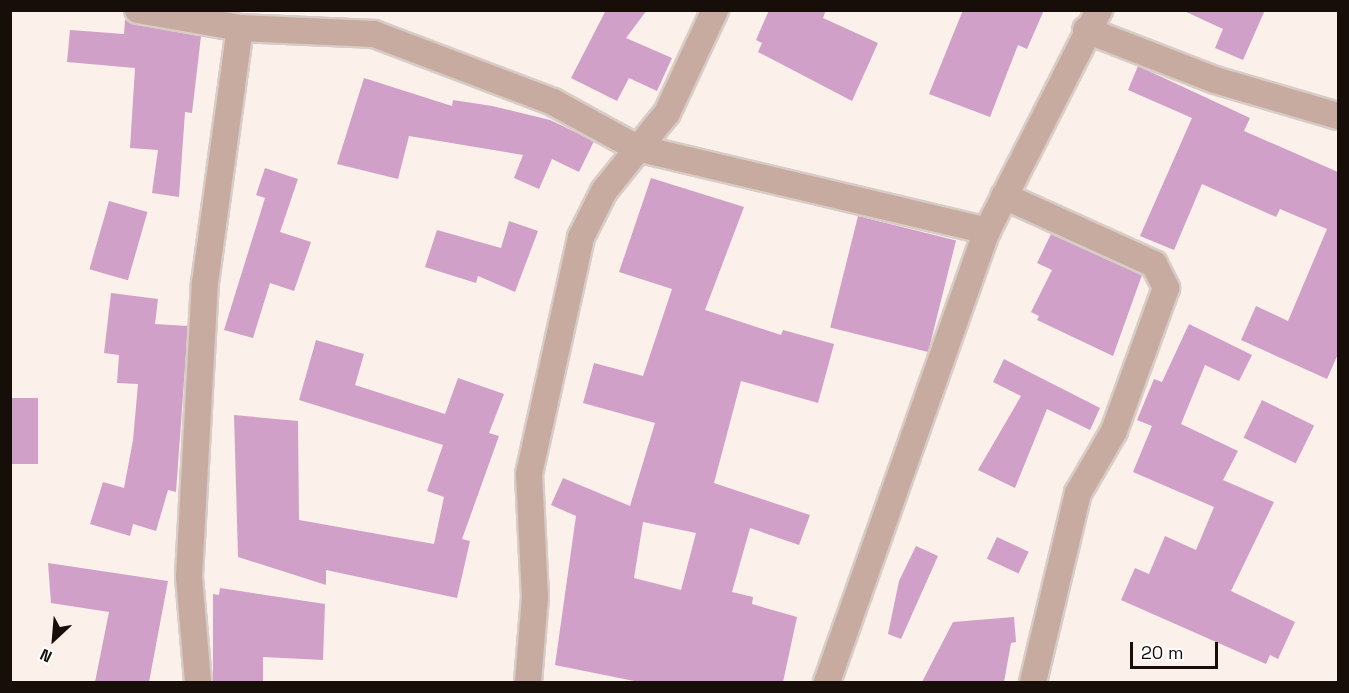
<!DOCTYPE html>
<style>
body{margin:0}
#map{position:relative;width:1349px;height:693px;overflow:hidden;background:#fcf0ea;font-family:"Space Grotesk",sans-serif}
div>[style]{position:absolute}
.building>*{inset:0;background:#d1a0c8;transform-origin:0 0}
.roads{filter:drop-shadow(2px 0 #d8ccc6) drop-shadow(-2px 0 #d8ccc6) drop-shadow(0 2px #d8ccc6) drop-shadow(0 -2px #d8ccc6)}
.street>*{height:26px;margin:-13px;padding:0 13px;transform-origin:13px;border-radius:13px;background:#c7aba1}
span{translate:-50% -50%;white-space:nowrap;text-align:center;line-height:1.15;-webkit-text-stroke:4.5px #fff;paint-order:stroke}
.frame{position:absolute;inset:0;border:12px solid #180e09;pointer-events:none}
.north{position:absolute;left:24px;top:609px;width:60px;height:60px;-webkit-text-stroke:4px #fff;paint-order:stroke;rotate:206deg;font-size:16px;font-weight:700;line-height:24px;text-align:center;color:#180e09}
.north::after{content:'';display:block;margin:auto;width:21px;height:27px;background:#180e09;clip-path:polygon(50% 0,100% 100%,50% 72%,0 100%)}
.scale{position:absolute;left:1130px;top:642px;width:88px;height:27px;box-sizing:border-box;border:3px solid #180e09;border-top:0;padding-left:8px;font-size:18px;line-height:21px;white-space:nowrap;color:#180e09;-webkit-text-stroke:4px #fff;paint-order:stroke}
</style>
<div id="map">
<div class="building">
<div style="clip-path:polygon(606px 10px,647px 10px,626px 38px,672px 58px,657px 91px,629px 78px,617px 101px,571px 78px)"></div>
<div style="clip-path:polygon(769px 10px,826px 10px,823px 18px,878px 43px,852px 101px,758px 52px,762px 43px,756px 40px)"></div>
<div style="clip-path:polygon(963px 10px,1044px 10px,1027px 49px,1018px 45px,990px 117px,929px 94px)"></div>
<div style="clip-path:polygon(1182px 10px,1265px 10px,1243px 60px,1215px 48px,1223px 29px)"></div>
<div style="clip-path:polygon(125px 20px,201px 36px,192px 113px,185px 112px,179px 197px,152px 193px,158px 150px,130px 148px,135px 68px,67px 62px,70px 30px,124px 34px)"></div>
<div style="clip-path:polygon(1138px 66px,1250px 118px,1244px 131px,1338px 172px,1338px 354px,1327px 379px,1241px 340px,1256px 306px,1288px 321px,1327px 229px,1280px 209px,1276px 217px,1202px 184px,1174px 250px,1140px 236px,1192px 118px,1128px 90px)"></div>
<div style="clip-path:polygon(364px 78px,452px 106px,453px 100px,492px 106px,550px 120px,594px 141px,579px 172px,552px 159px,539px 189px,514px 178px,523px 155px,409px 136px,398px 179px,337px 164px)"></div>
<div style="clip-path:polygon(265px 168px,298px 179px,280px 232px,311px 242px,294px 291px,270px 283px,253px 338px,224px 330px,265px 198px,256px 195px)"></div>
<div style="clip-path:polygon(evenodd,651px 178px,744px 207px,705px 310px,781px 335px,783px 330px,834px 344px,818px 403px,741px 381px,714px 483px,810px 515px,799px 545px,750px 528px,732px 592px,753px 597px,752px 604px,797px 617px,783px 682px,639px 682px,555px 665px,576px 516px,551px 505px,563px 478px,630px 506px,655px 423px,583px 403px,594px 363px,643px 376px,672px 289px,619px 272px,651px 178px,643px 522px,696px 533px,681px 590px,634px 578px,643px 522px)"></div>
<div style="left:109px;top:201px;width:40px;height:71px;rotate:16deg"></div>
<div style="left:858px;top:216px;width:101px;height:115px;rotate:14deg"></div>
<div style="clip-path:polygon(509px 221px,538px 231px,515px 292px,478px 276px,476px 283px,425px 267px,437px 230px,501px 248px)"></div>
<div style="clip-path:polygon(1051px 234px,1142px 275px,1113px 356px,1037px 320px,1039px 316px,1031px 312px,1052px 270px,1037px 263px)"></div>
<div style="clip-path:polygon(111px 293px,158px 299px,155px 324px,188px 326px,176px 492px,168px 490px,156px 531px,133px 524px,130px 536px,90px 524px,103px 482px,124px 488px,133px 440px,138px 384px,117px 383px,119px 355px,104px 353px)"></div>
<div style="clip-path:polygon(1189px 324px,1252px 355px,1239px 381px,1205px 365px,1181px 424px,1238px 451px,1223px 480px,1274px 502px,1231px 591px,1295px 622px,1278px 659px,1270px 655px,1266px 664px,1121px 600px,1135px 568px,1149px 574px,1165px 536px,1196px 550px,1214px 507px,1133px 472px,1152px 426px,1137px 420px,1154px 379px,1162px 382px)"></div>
<div style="clip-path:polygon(316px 340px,364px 354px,355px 385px,445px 414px,458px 378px,504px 394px,489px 433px,499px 436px,462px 539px,470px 541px,457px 598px,326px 570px,326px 585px,238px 557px,234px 415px,298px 421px,299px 520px,434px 544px,444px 497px,427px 491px,443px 445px,299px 400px)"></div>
<div style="clip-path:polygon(1004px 359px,1100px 408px,1090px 430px,1047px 409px,1015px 488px,978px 470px,1021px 396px,993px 382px)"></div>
<div style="left:10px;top:398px;width:28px;height:66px"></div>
<div style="left:1262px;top:400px;width:58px;height:42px;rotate:26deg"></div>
<div style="left:997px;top:537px;width:35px;height:24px;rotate:25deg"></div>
<div style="clip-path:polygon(916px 546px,938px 556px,901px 639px,888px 634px,899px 581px)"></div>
<div style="clip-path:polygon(48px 563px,168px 581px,149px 682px,95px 682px,109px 612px,51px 603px)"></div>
<div style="clip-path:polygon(220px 588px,325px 604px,323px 660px,263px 657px,263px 682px,213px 682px,213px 594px,219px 595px)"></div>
<div style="clip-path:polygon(1014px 617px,1016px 642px,1011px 643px,1004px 682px,922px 682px,953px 622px)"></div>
</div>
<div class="roads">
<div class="street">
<div style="left:138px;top:10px;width:104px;rotate:10deg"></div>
<div style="left:240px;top:28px;width:134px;rotate:2.6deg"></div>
<div style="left:374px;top:34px;width:191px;rotate:20.8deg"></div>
<div style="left:553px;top:102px;width:96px;rotate:28.7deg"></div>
<div style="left:637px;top:148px;width:360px;rotate:13.3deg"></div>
<div style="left:1086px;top:30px;width:138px;rotate:21.2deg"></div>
<div style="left:1215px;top:80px;width:128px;rotate:16.3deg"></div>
<div style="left:1004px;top:196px;width:165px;rotate:24.4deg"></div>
<div style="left:1154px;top:264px;width:27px;rotate:63deg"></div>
<div style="left:1166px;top:288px;width:152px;rotate:110deg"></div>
<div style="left:1114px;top:431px;width:72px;rotate:120.1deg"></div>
<div style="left:1078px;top:493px;width:194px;rotate:103.4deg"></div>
<div style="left:198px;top:682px;width:106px;rotate:-94.9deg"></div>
<div style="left:189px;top:576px;width:293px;rotate:-86.9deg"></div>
<div style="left:205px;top:283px;width:257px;rotate:-82.2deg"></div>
<div style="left:528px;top:682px;width:85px;rotate:-85.3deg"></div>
<div style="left:535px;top:597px;width:123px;rotate:-92.8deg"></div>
<div style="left:529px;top:474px;width:243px;rotate:-77.6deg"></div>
<div style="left:581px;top:237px;width:51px;rotate:-63.4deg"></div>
<div style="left:604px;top:191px;width:100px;rotate:-51.1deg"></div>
<div style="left:667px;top:113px;width:114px;rotate:-65deg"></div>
<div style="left:827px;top:682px;width:479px;rotate:-70.5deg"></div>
<div style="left:987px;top:231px;width:248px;rotate:-63.1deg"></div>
</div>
</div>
<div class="frame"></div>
<div class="north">N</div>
<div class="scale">20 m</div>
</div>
